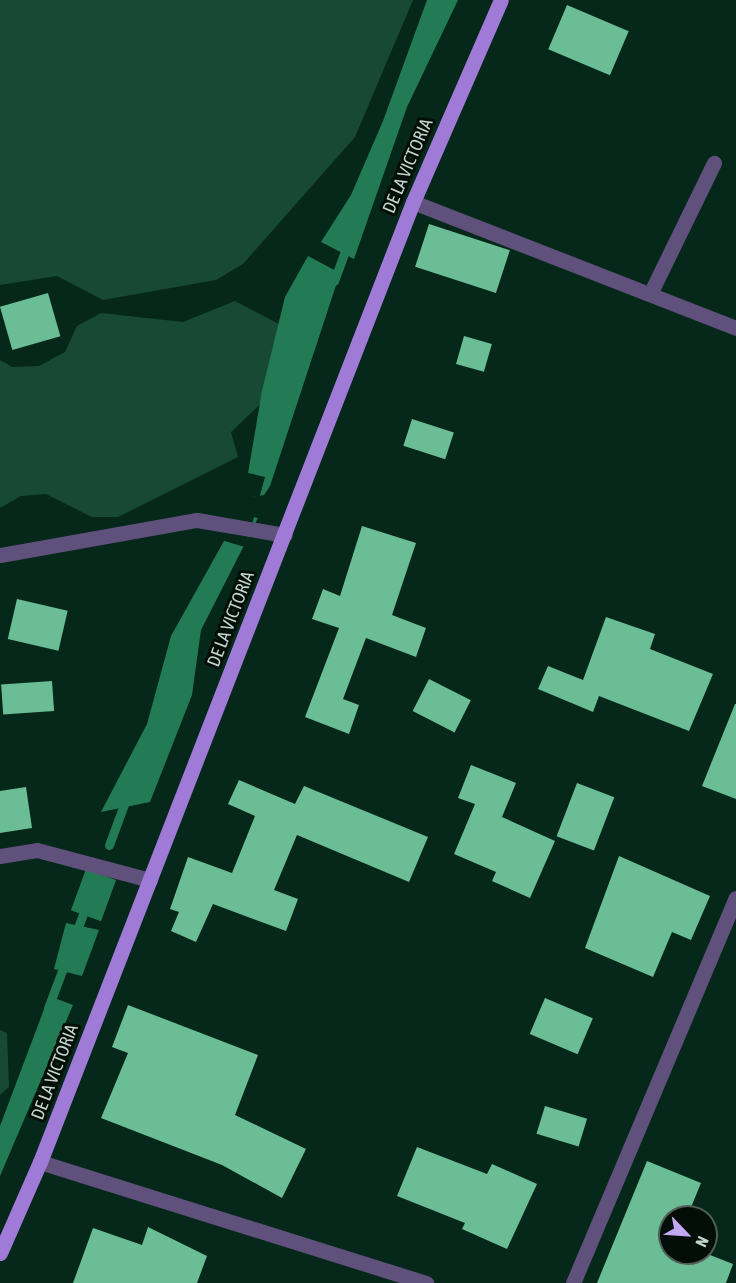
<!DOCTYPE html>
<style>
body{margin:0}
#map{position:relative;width:736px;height:1283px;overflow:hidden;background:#05281a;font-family:"Asap Condensed",sans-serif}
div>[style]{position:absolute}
.green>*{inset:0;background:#184934}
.water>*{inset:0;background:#237b56;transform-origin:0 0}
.pier>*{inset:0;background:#05281a}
.stream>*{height:9px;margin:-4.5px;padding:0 4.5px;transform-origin:4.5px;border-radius:4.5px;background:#237b56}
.building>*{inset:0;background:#6abd95;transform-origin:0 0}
.minor>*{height:15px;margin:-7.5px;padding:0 7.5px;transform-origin:7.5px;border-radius:7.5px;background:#60507c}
.major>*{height:15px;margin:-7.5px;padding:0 7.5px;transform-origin:7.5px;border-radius:7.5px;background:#9f7bd7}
span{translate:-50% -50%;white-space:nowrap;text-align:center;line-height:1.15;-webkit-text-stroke:6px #030e08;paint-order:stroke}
.street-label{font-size:18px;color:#c4d7cd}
.north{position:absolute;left:658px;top:1205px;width:60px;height:60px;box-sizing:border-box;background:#030e08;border:2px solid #505e57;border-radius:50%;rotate:115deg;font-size:16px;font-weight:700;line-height:24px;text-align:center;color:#c4d7cd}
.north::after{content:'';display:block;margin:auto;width:21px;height:27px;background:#c2a7f2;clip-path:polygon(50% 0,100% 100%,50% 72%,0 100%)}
</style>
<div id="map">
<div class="green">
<div style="clip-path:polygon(0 0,413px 0,355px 137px,243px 264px,216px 280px,103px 300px,57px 276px,0 285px)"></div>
<div style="clip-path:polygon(235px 301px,281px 325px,290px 376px,231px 432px,238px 457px,118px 517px,92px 517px,46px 494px,21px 496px,0 508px,0 360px,12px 367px,39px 366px,65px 352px,77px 326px,101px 313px,183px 322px)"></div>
<div style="clip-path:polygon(0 1030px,7px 1033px,9px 1087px,0 1095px)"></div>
</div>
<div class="water">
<div style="clip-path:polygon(427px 0,458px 0,407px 107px,354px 259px,321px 242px,351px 195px,383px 121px)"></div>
<div style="clip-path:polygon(308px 256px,340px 273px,270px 486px,264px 495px,254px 497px,246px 485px,262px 391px,285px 297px)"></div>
<div style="clip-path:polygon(248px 516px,258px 518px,201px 630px,192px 695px,150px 802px,101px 812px,147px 724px,171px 636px,234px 523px)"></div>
<div style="left:86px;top:869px;width:32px;height:44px;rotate:20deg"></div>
<div style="clip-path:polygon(66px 923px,99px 930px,82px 976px,54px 969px)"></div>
<div style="clip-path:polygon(49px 996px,73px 1005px,0 1176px,0 1126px)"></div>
</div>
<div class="pier">
<div style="clip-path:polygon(244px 472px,265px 477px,259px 499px,245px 492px)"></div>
<div style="clip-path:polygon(249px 513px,255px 514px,245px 547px,221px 540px,232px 521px)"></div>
</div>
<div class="stream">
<div style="left:334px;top:281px;width:40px;rotate:-69.8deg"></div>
<div style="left:109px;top:845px;width:49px;rotate:-69.7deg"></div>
<div style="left:75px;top:935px;width:34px;rotate:-69deg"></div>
<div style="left:48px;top:1008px;width:51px;rotate:-69.4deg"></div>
</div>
<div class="building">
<div style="left:567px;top:5px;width:67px;height:48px;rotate:23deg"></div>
<div style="left:429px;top:224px;width:85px;height:45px;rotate:18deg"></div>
<div style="left:48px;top:293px;width:45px;height:50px;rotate:74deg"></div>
<div style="left:464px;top:336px;width:29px;height:29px;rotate:16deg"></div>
<div style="left:412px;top:419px;width:44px;height:28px;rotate:18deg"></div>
<div style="clip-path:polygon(362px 526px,416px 543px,392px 615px,426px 628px,416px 657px,366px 638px,343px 699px,359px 705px,349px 734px,305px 717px,339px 628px,312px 619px,323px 589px,340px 596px)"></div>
<div style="left:17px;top:599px;width:52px;height:41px;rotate:13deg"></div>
<div style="clip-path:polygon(606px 617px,655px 634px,650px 649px,713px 674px,689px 731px,599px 696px,593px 712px,538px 689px,548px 666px,583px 680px)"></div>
<div style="left:429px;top:679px;width:47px;height:36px;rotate:27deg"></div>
<div style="left:52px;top:681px;width:30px;height:51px;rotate:86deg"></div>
<div style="clip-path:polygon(735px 704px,736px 704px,736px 799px,702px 786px)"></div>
<div style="clip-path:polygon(471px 765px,516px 783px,502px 817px,555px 841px,530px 898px,492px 881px,496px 872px,454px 854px,475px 804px,458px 798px)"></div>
<div style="clip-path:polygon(239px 780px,295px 804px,304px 786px,428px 837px,409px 882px,297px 835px,274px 890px,298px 899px,286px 931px,213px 904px,196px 942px,171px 931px,179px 912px,170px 909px,188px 857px,232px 873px,255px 816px,228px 804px)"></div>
<div style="left:577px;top:783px;width:40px;height:57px;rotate:21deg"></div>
<div style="clip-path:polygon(26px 787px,32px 828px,0 833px,0 791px)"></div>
<div style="clip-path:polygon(619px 856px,710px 896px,691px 940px,672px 932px,653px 977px,585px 948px)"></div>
<div style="left:545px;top:998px;width:52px;height:39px;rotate:23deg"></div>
<div style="clip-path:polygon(128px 1005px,258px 1055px,235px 1115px,306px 1149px,282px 1198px,222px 1165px,101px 1118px,128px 1053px,112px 1047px)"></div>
<div style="left:545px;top:1106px;width:44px;height:29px;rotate:17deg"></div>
<div style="clip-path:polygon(417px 1147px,487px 1174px,492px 1164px,537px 1184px,507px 1249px,462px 1229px,465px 1223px,397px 1196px)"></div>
<div style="clip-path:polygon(647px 1161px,701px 1183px,687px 1217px,670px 1217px,670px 1253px,705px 1253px,733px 1264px,726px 1283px,597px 1283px)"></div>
<div style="clip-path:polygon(148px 1227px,207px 1256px,197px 1283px,73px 1283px,93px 1228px,142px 1245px)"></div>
</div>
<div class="minor">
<div style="left:413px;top:202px;width:347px;rotate:21.3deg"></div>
<div style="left:650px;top:294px;width:146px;rotate:-64deg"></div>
<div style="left:0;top:555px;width:200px;rotate:-10.1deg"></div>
<div style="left:197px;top:520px;width:89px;rotate:9.7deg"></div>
<div style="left:0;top:856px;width:37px;rotate:-9deg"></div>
<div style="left:37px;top:850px;width:117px;rotate:14.9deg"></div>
<div style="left:40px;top:1162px;width:405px;rotate:17.4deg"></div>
<div style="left:573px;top:1283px;width:418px;rotate:-67.1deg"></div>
</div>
<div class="major">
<div style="left:0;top:1253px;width:99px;rotate:-66.3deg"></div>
<div style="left:40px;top:1162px;width:1030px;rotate:-68.77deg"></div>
<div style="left:413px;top:202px;width:220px;rotate:-66.5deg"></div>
</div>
<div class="street-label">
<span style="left:408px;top:166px;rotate:-67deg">DE LA VICTORIA</span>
<span style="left:231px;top:619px;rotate:-69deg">DE LA VICTORIA</span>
<span style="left:55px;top:1072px;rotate:-69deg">DE LA VICTORIA</span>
</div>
<div class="north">N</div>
</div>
